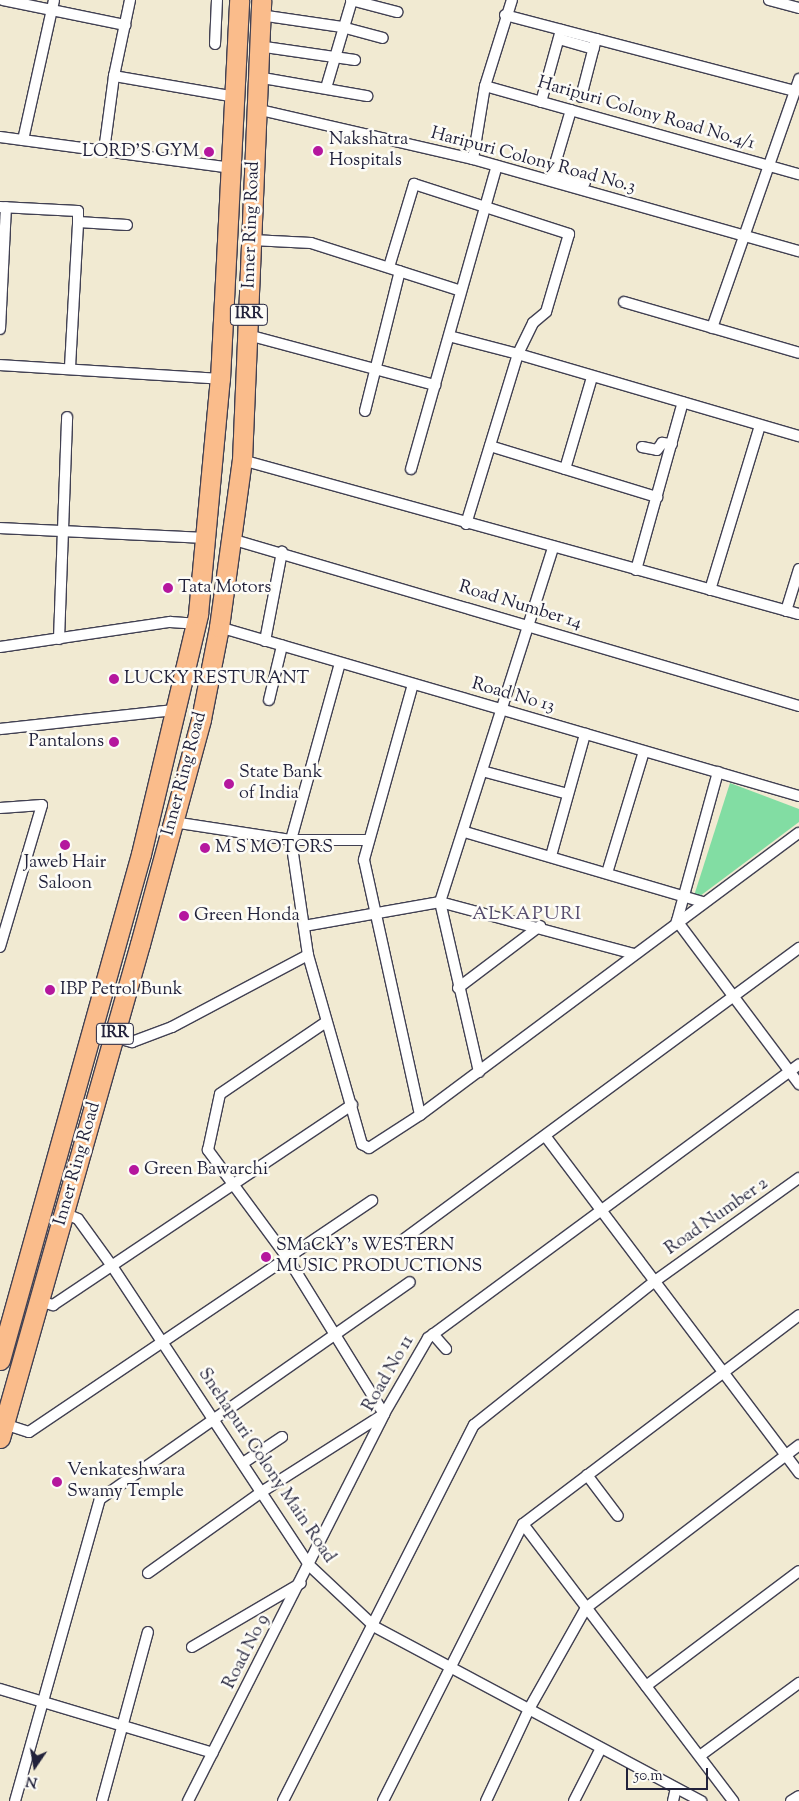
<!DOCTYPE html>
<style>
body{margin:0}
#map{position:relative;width:799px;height:1801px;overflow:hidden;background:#f1ead2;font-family:"Sorts Mill Goudy",serif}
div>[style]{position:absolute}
.green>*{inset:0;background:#82dda3}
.roads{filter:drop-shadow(1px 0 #414052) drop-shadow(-1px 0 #414052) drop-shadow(0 1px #414052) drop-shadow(0 -1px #414052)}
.street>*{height:10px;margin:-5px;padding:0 5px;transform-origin:5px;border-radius:5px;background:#fff}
.highway>*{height:19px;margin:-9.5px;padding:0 9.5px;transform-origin:9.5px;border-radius:9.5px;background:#fabc8b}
.dots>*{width:14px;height:14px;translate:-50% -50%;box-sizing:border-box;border:2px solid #fdfcf7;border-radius:50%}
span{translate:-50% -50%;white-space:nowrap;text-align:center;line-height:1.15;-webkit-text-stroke:5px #fdfcf7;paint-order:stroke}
.shield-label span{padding:1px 4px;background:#fdfcf7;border:1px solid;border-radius:4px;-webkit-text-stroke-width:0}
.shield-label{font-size:16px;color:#22223b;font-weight:700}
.street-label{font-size:18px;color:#22223b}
.poi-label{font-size:18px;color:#22223b}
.left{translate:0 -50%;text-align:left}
.right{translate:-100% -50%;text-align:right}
.neighbourhood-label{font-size:19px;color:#584e6f;letter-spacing:1px}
.north{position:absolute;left:10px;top:1741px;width:50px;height:50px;-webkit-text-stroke:4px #fdfcf7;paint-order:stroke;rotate:192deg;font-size:14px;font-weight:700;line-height:20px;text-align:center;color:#22223b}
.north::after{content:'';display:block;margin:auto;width:18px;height:22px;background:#22223b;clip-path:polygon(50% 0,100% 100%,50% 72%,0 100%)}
.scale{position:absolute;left:626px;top:1768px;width:82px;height:22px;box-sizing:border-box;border:2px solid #22223b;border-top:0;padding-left:6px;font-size:15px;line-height:18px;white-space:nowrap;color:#22223b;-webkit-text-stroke:4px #fdfcf7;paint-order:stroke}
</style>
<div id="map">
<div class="green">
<div style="clip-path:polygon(730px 783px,799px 809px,799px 822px,692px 902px)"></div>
</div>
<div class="roads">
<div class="street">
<div style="left:3px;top:0;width:125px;rotate:11.6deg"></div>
<div style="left:351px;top:0;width:48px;rotate:14.6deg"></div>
<div style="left:769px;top:0;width:31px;rotate:15deg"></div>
<div style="left:260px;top:15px;width:83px;rotate:8.3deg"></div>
<div style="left:342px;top:27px;width:42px;rotate:15deg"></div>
<div style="left:505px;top:15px;width:300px;rotate:14.7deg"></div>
<div style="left:559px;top:39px;width:36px;rotate:16deg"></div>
<div style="left:215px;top:44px;width:44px;rotate:-87.4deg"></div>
<div style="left:258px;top:46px;width:98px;rotate:8.2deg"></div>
<div style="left:114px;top:76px;width:78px;rotate:-78.1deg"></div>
<div style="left:257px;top:77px;width:112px;rotate:9.8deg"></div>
<div style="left:485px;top:86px;width:326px;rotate:15.7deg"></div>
<div style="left:326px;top:88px;width:92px;rotate:-73.5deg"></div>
<div style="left:581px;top:97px;width:60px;rotate:-75.5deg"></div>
<div style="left:541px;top:102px;width:75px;rotate:-74.5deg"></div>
<div style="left:256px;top:109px;width:223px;rotate:13deg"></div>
<div style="left:473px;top:159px;width:339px;rotate:15.8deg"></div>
<div style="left:571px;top:110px;width:67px;rotate:106.5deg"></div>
<div style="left:552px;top:174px;width:34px;rotate:15deg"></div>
<div style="left:0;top:137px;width:234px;rotate:7.6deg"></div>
<div style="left:23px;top:140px;width:143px;rotate:-77.5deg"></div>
<div style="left:104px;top:151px;width:76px;rotate:-82.4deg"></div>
<div style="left:114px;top:76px;width:123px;rotate:9.8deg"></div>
<div style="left:473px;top:159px;width:74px;rotate:-80.7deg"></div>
<div style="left:485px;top:86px;width:90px;rotate:-72.6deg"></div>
<div style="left:0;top:207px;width:78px;rotate:2.9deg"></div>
<div style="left:78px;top:211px;width:11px;rotate:90deg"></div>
<div style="left:78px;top:222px;width:49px;rotate:3.5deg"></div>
<div style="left:252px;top:240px;width:59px;rotate:2.9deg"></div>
<div style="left:311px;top:243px;width:157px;rotate:17.7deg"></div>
<div style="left:389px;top:267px;width:87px;rotate:-73.2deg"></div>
<div style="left:414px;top:184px;width:163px;rotate:17.9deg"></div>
<div style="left:569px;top:234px;width:81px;rotate:106.4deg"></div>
<div style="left:546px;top:312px;width:17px;rotate:140deg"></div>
<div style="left:533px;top:323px;width:34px;rotate:116deg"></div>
<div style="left:518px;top:354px;width:71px;rotate:-165.4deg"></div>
<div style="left:624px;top:302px;width:182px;rotate:16.2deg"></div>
<div style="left:712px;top:328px;width:264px;rotate:-70.7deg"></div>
<div style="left:0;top:329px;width:122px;rotate:-87.2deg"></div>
<div style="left:248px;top:335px;width:194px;rotate:15deg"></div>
<div style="left:0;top:365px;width:220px;rotate:3.6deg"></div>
<div style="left:70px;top:367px;width:145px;rotate:-86.8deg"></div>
<div style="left:365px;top:411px;width:144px;rotate:-76deg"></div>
<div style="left:490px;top:446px;width:175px;rotate:17deg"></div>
<div style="left:642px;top:447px;width:15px;rotate:11deg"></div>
<div style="left:657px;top:450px;width:9px;rotate:-54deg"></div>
<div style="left:662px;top:443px;width:10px;rotate:6deg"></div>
<div style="left:242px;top:460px;width:578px;rotate:15.46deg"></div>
<div style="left:411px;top:469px;width:315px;rotate:-74.2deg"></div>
<div style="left:565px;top:469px;width:96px;rotate:-73.6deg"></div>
<div style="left:466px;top:524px;width:178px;rotate:-73deg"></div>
<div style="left:518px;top:354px;width:293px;rotate:16.3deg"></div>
<div style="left:0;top:528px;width:206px;rotate:2.8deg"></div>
<div style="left:231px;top:539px;width:592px;rotate:16.38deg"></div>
<div style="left:636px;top:570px;width:174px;rotate:-74.4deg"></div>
<div style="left:710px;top:590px;width:172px;rotate:-73.1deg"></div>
<div style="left:786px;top:611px;width:44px;rotate:-72.8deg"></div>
<div style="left:219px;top:627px;width:604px;rotate:16.25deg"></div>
<div style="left:59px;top:639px;width:222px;rotate:-87.9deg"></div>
<div style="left:265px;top:641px;width:91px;rotate:-79.2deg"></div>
<div style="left:0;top:647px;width:172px;rotate:-8.4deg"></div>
<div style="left:170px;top:622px;width:26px;rotate:4deg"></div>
<div style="left:340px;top:663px;width:184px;rotate:105.5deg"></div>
<div style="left:291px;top:840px;width:116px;rotate:81.6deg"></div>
<div style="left:308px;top:955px;width:197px;rotate:74.1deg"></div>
<div style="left:362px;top:1144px;width:8px;rotate:30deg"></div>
<div style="left:369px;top:1148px;width:61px;rotate:-32.9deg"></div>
<div style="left:420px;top:1115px;width:472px;rotate:-36.7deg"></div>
<div style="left:413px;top:684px;width:183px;rotate:105.6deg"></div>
<div style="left:364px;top:860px;width:261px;rotate:77.6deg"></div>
<div style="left:269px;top:700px;width:56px;rotate:-76.5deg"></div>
<div style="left:0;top:729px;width:177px;rotate:-6.2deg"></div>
<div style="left:482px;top:771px;width:89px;rotate:15deg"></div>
<div style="left:718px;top:772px;width:155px;rotate:105.4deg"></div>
<div style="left:677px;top:921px;width:204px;rotate:53.2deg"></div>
<div style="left:0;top:808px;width:42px;rotate:-4.1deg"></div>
<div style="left:42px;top:805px;width:148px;rotate:106.5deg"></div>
<div style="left:173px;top:822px;width:119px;rotate:8.7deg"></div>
<div style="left:291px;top:840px;width:75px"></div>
<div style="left:465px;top:832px;width:248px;rotate:16.4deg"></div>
<div style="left:551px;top:856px;width:127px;rotate:-74.4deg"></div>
<div style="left:607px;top:873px;width:127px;rotate:-73.1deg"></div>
<div style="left:304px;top:926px;width:138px;rotate:-10deg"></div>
<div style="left:440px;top:902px;width:201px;rotate:15deg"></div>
<div style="left:458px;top:988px;width:103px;rotate:-37.1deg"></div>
<div style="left:114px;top:1037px;width:19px;rotate:16deg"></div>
<div style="left:132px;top:1042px;width:43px;rotate:-20.6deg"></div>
<div style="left:172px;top:1027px;width:154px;rotate:-27.9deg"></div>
<div style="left:479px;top:1072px;width:174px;rotate:-102.9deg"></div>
<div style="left:440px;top:902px;width:373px;rotate:-72.3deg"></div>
<div style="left:546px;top:1137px;width:421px;rotate:53deg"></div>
<div style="left:64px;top:1213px;width:15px;rotate:23deg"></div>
<div style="left:78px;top:1219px;width:58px;rotate:54.1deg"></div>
<div style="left:112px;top:1266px;width:359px;rotate:56.6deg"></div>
<div style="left:310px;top:1566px;width:89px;rotate:43.2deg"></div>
<div style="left:375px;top:1627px;width:370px;rotate:28.1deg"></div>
<div style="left:396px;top:1245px;width:501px;rotate:-36.39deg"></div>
<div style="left:38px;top:1301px;width:16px;rotate:15deg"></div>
<div style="left:53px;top:1305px;width:360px;rotate:-33.8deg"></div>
<div style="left:433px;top:1334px;width:20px;rotate:49deg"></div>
<div style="left:4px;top:1424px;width:26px;rotate:18deg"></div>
<div style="left:29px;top:1432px;width:414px;rotate:-34deg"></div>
<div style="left:243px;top:1463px;width:47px;rotate:-33.7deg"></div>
<div style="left:587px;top:1475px;width:51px;rotate:52.9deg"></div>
<div style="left:523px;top:1524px;width:348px;rotate:52.8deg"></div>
<div style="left:148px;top:1573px;width:141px;rotate:-35.5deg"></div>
<div style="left:263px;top:1491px;width:143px;rotate:-32.5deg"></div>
<div style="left:384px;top:1414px;width:181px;rotate:-121.7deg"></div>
<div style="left:289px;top:1260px;width:137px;rotate:-126.4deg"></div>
<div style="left:208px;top:1150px;width:57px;rotate:-77.9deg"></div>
<div style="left:220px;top:1094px;width:128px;rotate:-34.2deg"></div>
<div style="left:192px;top:1647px;width:126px;rotate:-30.4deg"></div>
<div style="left:646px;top:1686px;width:191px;rotate:-36.9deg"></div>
<div style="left:0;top:1689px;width:222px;rotate:16.7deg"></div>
<div style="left:701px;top:1755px;width:122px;rotate:-36.3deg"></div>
<div style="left:15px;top:1801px;width:314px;rotate:-74.3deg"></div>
<div style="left:100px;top:1499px;width:378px;rotate:-35deg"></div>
<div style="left:102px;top:1801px;width:175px;rotate:-74.8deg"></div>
<div style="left:188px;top:1801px;width:434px;rotate:-63.1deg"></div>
<div style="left:384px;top:1414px;width:88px;rotate:-59.9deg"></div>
<div style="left:428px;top:1338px;width:461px;rotate:-36.4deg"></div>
<div style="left:283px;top:1801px;width:422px;rotate:-63.1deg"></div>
<div style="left:474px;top:1425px;width:231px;rotate:-38.5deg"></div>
<div style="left:655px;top:1281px;width:177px;rotate:-35.6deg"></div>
<div style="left:383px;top:1801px;width:310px;rotate:-63.2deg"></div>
<div style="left:523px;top:1524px;width:346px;rotate:-37.1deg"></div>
<div style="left:486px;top:1801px;width:102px;rotate:-64.9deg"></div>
<div style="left:529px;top:1709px;width:116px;rotate:-60.6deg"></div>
<div style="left:586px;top:1608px;width:268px;rotate:-37.4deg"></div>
<div style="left:574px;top:1801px;width:59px;rotate:-63deg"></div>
<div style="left:673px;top:1801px;width:13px;rotate:-77deg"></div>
<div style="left:791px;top:1801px;width:9px;rotate:-32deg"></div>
</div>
<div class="highway">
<div style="left:0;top:1360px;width:525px;rotate:-74.43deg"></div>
<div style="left:141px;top:854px;width:247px;rotate:-76.6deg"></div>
<div style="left:198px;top:614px;width:236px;rotate:-84.7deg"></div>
<div style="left:220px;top:379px;width:379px;rotate:-87.1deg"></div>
<div style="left:0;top:1438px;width:513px;rotate:-74.18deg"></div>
<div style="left:140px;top:944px;width:233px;rotate:-74.8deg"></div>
<div style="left:201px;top:719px;width:94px;rotate:-78.9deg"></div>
<div style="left:219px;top:627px;width:169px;rotate:-82.2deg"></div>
<div style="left:242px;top:460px;width:460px;rotate:-87.6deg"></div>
</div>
</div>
<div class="dots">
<div style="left:318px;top:151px;background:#b5179e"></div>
<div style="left:209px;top:152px;background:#b5179e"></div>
<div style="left:168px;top:588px;background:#b5179e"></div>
<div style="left:114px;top:679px;background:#b5179e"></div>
<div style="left:114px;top:742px;background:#b5179e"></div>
<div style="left:229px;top:784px;background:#b5179e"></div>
<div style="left:65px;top:845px;background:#b5179e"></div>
<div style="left:205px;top:848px;background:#b5179e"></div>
<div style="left:184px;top:916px;background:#b5179e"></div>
<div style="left:50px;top:990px;background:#b5179e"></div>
<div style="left:134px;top:1170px;background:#b5179e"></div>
<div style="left:266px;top:1257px;background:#b5179e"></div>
<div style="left:57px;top:1482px;background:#b5179e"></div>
</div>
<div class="shield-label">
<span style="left:249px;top:315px">IRR</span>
<span style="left:115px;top:1034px">IRR</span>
</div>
<div class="street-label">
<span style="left:646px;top:114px;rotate:16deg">Haripuri Colony Road No.4/1</span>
<span style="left:533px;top:161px;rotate:15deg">Haripuri Colony Road No.3</span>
<span style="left:252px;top:225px;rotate:-88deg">Inner Ring Road</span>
<span style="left:520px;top:606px;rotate:17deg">Road Number 14</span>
<span style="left:513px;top:696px;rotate:16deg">Road No 13</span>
<span style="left:185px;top:774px;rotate:-75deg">Inner Ring Road</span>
<span style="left:78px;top:1164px;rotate:-74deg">Inner Ring Road</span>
<span style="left:717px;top:1217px;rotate:-35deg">Road Number 2</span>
<span style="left:389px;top:1374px;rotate:-60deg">Road No 11</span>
<span style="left:266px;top:1466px;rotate:56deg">Snehapuri Colony Main Road</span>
<span style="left:247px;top:1652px;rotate:-63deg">Road No 9</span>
</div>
<div class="poi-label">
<span class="left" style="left:329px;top:151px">Nakshatra<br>Hospitals</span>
<span class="right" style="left:199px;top:152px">LORD'S GYM</span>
<span class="left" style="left:178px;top:588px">Tata Motors</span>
<span class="left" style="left:124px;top:679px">LUCKY RESTURANT</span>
<span class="right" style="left:104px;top:742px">Pantalons</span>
<span class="left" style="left:239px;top:784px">State Bank<br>of India</span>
<span class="left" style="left:215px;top:848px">M S MOTORS</span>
<span style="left:65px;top:874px">Jaweb Hair<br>Saloon</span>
<span class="left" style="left:194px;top:916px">Green Honda</span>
<span class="left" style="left:60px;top:990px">IBP Petrol Bunk</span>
<span class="left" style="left:144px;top:1170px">Green Bawarchi</span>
<span class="left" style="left:276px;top:1257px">SMaCkY's WESTERN<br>MUSIC PRODUCTIONS</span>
<span class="left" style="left:67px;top:1482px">Venkateshwara<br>Swamy Temple</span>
</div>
<div class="neighbourhood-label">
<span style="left:527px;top:915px">ALKAPURI</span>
</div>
<div class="north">N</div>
<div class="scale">50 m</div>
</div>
